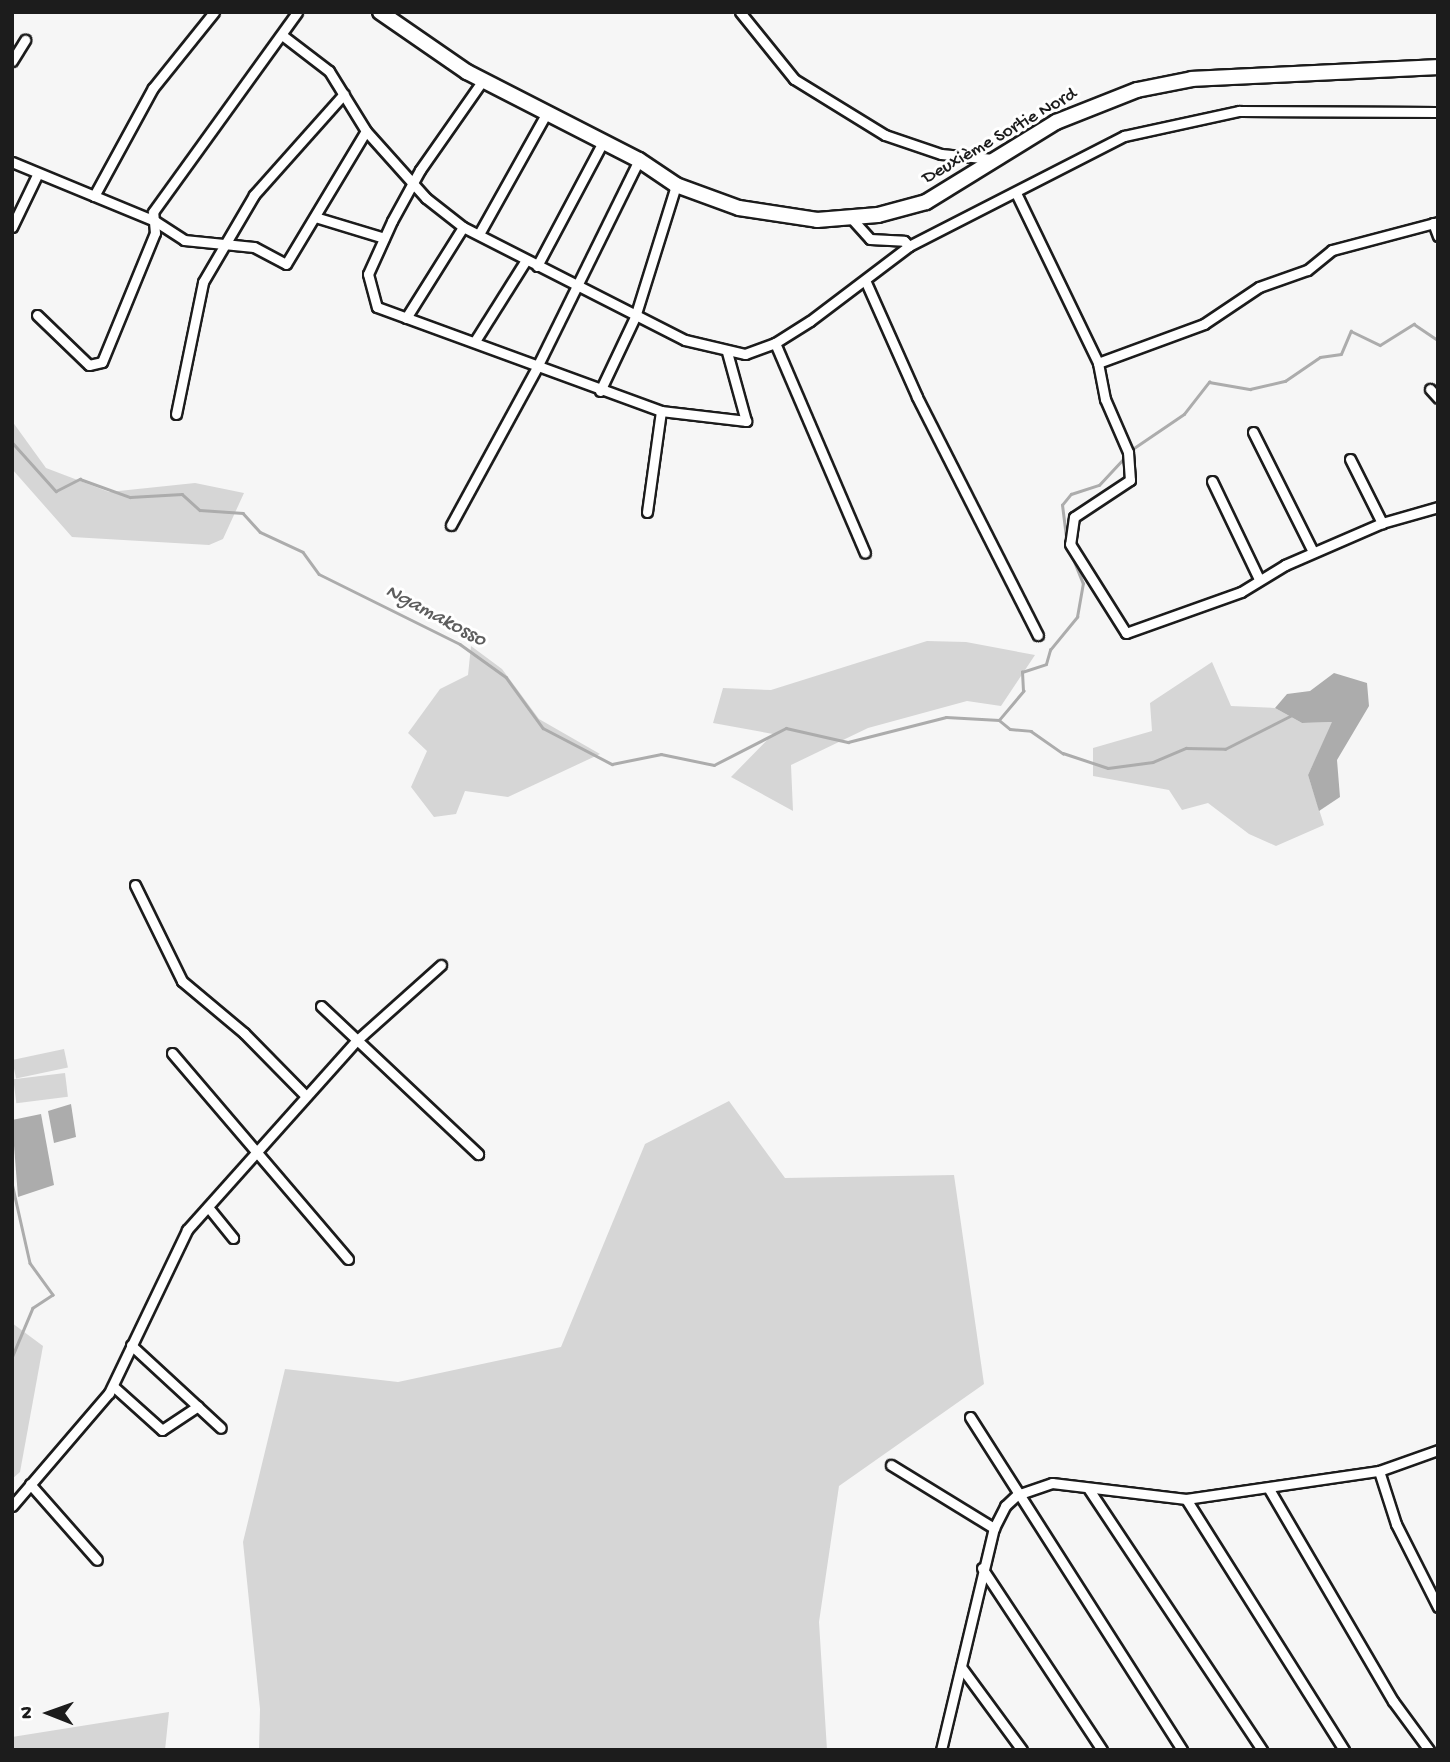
<!DOCTYPE html>
<meta charset="utf-8">
<style>
body{margin:0}
#map{position:relative;width:1450px;height:1762px;overflow:hidden;background:#f6f6f6;font-family:"Gochi Hand",sans-serif}
div>[style]{position:absolute}
.green>*{inset:0;background:#d6d6d6;transform-origin:0 0}
.water>*{inset:0;background:#acacac}
.stream>*{height:2.5px;margin:-1.25px;padding:0 1.25px;transform-origin:1.25px;border-radius:1.25px;background:#acacac}
.roads{filter:drop-shadow(2px 0 #1c1c1c) drop-shadow(-2px 0 #1c1c1c) drop-shadow(0 2px #1c1c1c) drop-shadow(0 -2px #1c1c1c)}
.minor>*{height:9px;margin:-4.5px;padding:0 4.5px;transform-origin:4.5px;border-radius:4.5px;background:#fff}
.primary>*{height:14px;margin:-7px;padding:0 7px;transform-origin:7px;border-radius:7px;background:#fff}
span{translate:-50% -50%;white-space:nowrap;text-align:center;line-height:1.15;-webkit-text-stroke:6px #fff;paint-order:stroke}
.street-label{font-size:19px;color:#1c1c1c}
.water-label{font-size:21px;color:#5d5d5d;font-style:italic}
.frame{position:absolute;inset:0;border:14px solid #1c1c1c;pointer-events:none}
.north{position:absolute;left:14px;top:1678px;width:70px;height:70px;-webkit-text-stroke:5px #fff;paint-order:stroke;rotate:271deg;font-size:19px;font-weight:700;line-height:28px;text-align:center;color:#1c1c1c}
.north::after{content:'';display:block;margin:auto;width:24px;height:32px;background:#1c1c1c;clip-path:polygon(50% 0,100% 100%,50% 72%,0 100%)}
</style>
<div id="map">
<div class="green">
<div style="clip-path:polygon(12px 421px,46px 468px,109px 492px,195px 483px,244px 493px,223px 539px,209px 545px,72px 537px,12px 469px)"></div>
<div style="clip-path:polygon(927px 641px,966px 642px,1035px 655px,1001px 706px,967px 701px,868px 728px,791px 765px,793px 811px,731px 777px,773px 734px,713px 723px,723px 688px,771px 690px)"></div>
<div style="clip-path:polygon(471px 646px,502px 669px,539px 719px,600px 754px,508px 797px,465px 791px,456px 814px,434px 817px,411px 787px,427px 751px,408px 733px,440px 689px,468px 675px)"></div>
<div style="clip-path:polygon(1212px 662px,1231px 706px,1275px 708px,1302px 723px,1333px 722px,1308px 775px,1324px 825px,1276px 846px,1249px 834px,1208px 803px,1182px 810px,1169px 790px,1093px 776px,1093px 748px,1152px 731px,1150px 703px)"></div>
<div style="left:64px;top:1049px;width:19px;height:53px;rotate:78deg"></div>
<div style="left:65px;top:1073px;width:24px;height:52px;rotate:83deg"></div>
<div style="clip-path:polygon(729px 1101px,785px 1178px,954px 1175px,984px 1384px,839px 1486px,819px 1622px,827px 1750px,259px 1750px,260px 1709px,243px 1542px,285px 1369px,398px 1382px,561px 1347px,645px 1144px)"></div>
<div style="clip-path:polygon(12px 1323px,43px 1346px,20px 1472px,12px 1479px)"></div>
<div style="clip-path:polygon(169px 1712px,165px 1750px,12px 1750px,12px 1737px)"></div>
</div>
<div class="water">
<div style="clip-path:polygon(1334px 673px,1367px 683px,1369px 706px,1337px 760px,1340px 797px,1319px 811px,1308px 775px,1332px 722px,1302px 723px,1275px 708px,1287px 694px,1310px 691px)"></div>
<div style="clip-path:polygon(71px 1104px,76px 1137px,54px 1143px,48px 1111px)"></div>
<div style="clip-path:polygon(41px 1114px,54px 1185px,18px 1197px,12px 1120px)"></div>
</div>
<div class="stream">
<div style="left:12px;top:442px;width:66px;rotate:48.1deg"></div>
<div style="left:56px;top:491px;width:27px;rotate:-27deg"></div>
<div style="left:80px;top:479px;width:53px;rotate:19.8deg"></div>
<div style="left:130px;top:497px;width:52px;rotate:-3.3deg"></div>
<div style="left:182px;top:494px;width:24px;rotate:42deg"></div>
<div style="left:200px;top:510px;width:43px;rotate:4deg"></div>
<div style="left:243px;top:513px;width:25px;rotate:48deg"></div>
<div style="left:260px;top:532px;width:47px;rotate:24.9deg"></div>
<div style="left:303px;top:552px;width:27px;rotate:54deg"></div>
<div style="left:319px;top:574px;width:157px;rotate:26.4deg"></div>
<div style="left:460px;top:644px;width:57px;rotate:35.7deg"></div>
<div style="left:506px;top:677px;width:63px;rotate:54deg"></div>
<div style="left:543px;top:728px;width:78px;rotate:27.6deg"></div>
<div style="left:612px;top:764px;width:50px;rotate:-11.5deg"></div>
<div style="left:661px;top:754px;width:54px;rotate:11.7deg"></div>
<div style="left:714px;top:765px;width:81px;rotate:-27.2deg"></div>
<div style="left:786px;top:728px;width:64px;rotate:12.7deg"></div>
<div style="left:848px;top:742px;width:101px;rotate:-14.3deg"></div>
<div style="left:946px;top:717px;width:53px;rotate:3.2deg"></div>
<div style="left:999px;top:720px;width:14px;rotate:39deg"></div>
<div style="left:1010px;top:729px;width:21px;rotate:5deg"></div>
<div style="left:1031px;top:731px;width:39px;rotate:35deg"></div>
<div style="left:1063px;top:753px;width:47px;rotate:18.4deg"></div>
<div style="left:1108px;top:768px;width:45px;rotate:-7.6deg"></div>
<div style="left:1153px;top:762px;width:36px;rotate:-23deg"></div>
<div style="left:1186px;top:748px;width:39px;rotate:1deg"></div>
<div style="left:1225px;top:749px;width:73px;rotate:-26.9deg"></div>
<div style="left:1131px;top:450px;width:64px;rotate:-34.2deg"></div>
<div style="left:1184px;top:414px;width:41px;rotate:-52deg"></div>
<div style="left:1209px;top:382px;width:42px;rotate:9.7deg"></div>
<div style="left:1250px;top:389px;width:36px;rotate:-13deg"></div>
<div style="left:1285px;top:381px;width:42px;rotate:-34.4deg"></div>
<div style="left:1320px;top:357px;width:21px;rotate:-8deg"></div>
<div style="left:1341px;top:354px;width:25px;rotate:-67deg"></div>
<div style="left:1351px;top:331px;width:32px;rotate:26deg"></div>
<div style="left:1380px;top:345px;width:40px;rotate:-32deg"></div>
<div style="left:1414px;top:324px;width:29px;rotate:34deg"></div>
<div style="left:1067px;top:545px;width:40px;rotate:-97.1deg"></div>
<div style="left:1062px;top:505px;width:14px;rotate:-51deg"></div>
<div style="left:1071px;top:494px;width:29px;rotate:-18deg"></div>
<div style="left:1099px;top:485px;width:38px;rotate:-47deg"></div>
<div style="left:999px;top:720px;width:38px;rotate:-50deg"></div>
<div style="left:1023px;top:691px;width:19px;rotate:-93deg"></div>
<div style="left:1022px;top:672px;width:25px;rotate:-18deg"></div>
<div style="left:1046px;top:664px;width:15px;rotate:-74deg"></div>
<div style="left:1050px;top:650px;width:43px;rotate:-50.7deg"></div>
<div style="left:1077px;top:617px;width:34px;rotate:-80deg"></div>
<div style="left:1083px;top:584px;width:35px;rotate:-112deg"></div>
<div style="left:12px;top:1183px;width:82px;rotate:77.3deg"></div>
<div style="left:30px;top:1263px;width:39px;rotate:54deg"></div>
<div style="left:53px;top:1295px;width:24px;rotate:147deg"></div>
<div style="left:33px;top:1308px;width:54px;rotate:112.8deg"></div>
</div>
<div class="roads">
<div class="minor">
<div style="left:740px;top:12px;width:86px;rotate:51.1deg"></div>
<div style="left:794px;top:79px;width:107px;rotate:31.6deg"></div>
<div style="left:885px;top:135px;width:59px;rotate:18.7deg"></div>
<div style="left:941px;top:154px;width:52px;rotate:5.5deg"></div>
<div style="left:282px;top:35px;width:59px;rotate:37.5deg"></div>
<div style="left:329px;top:71px;width:70px;rotate:58.3deg"></div>
<div style="left:366px;top:131px;width:90px;rotate:48.2deg"></div>
<div style="left:426px;top:198px;width:47px;rotate:38.1deg"></div>
<div style="left:463px;top:227px;width:249px;rotate:27deg"></div>
<div style="left:685px;top:340px;width:62px;rotate:13.1deg"></div>
<div style="left:745px;top:354px;width:32px;rotate:-20deg"></div>
<div style="left:775px;top:343px;width:41px;rotate:-32.2deg"></div>
<div style="left:810px;top:321px;width:124px;rotate:-37.1deg"></div>
<div style="left:909px;top:246px;width:242px;rotate:-27.1deg"></div>
<div style="left:1124px;top:136px;width:118px;rotate:-12.3deg"></div>
<div style="left:1239px;top:111px;width:199px;rotate:0.3deg"></div>
<div style="left:12px;top:61px;width:25px;rotate:-58deg"></div>
<div style="left:483px;top:80px;width:110px;rotate:125deg"></div>
<div style="left:420px;top:170px;width:58px;rotate:118.8deg"></div>
<div style="left:392px;top:221px;width:58px;rotate:114.4deg"></div>
<div style="left:368px;top:274px;width:34px;rotate:75deg"></div>
<div style="left:377px;top:307px;width:302px;rotate:20.1deg"></div>
<div style="left:661px;top:411px;width:86px;rotate:6.7deg"></div>
<div style="left:746px;top:421px;width:72px;rotate:-105.4deg"></div>
<div style="left:12px;top:162px;width:155px;rotate:22.4deg"></div>
<div style="left:155px;top:221px;width:35px;rotate:33deg"></div>
<div style="left:184px;top:240px;width:70px;rotate:5.7deg"></div>
<div style="left:254px;top:247px;width:36px;rotate:28deg"></div>
<div style="left:286px;top:264px;width:155px;rotate:-59deg"></div>
<div style="left:1016px;top:193px;width:189px;rotate:64.2deg"></div>
<div style="left:94px;top:196px;width:123px;rotate:-61.4deg"></div>
<div style="left:153px;top:88px;width:97px;rotate:-51.2deg"></div>
<div style="left:315px;top:217px;width:72px;rotate:16.9deg"></div>
<div style="left:852px;top:219px;width:27px;rotate:48deg"></div>
<div style="left:870px;top:239px;width:34px;rotate:3deg"></div>
<div style="left:904px;top:241px;width:7px;rotate:45deg"></div>
<div style="left:1438px;top:222px;width:110px;rotate:165.2deg"></div>
<div style="left:1332px;top:250px;width:32px;rotate:141deg"></div>
<div style="left:1307px;top:270px;width:51px;rotate:160.5deg"></div>
<div style="left:1259px;top:287px;width:66px;rotate:146.1deg"></div>
<div style="left:1204px;top:324px;width:113px;rotate:159.8deg"></div>
<div style="left:1098px;top:363px;width:37px;rotate:79deg"></div>
<div style="left:1105px;top:399px;width:58px;rotate:66.5deg"></div>
<div style="left:1128px;top:452px;width:28px;rotate:86deg"></div>
<div style="left:1130px;top:480px;width:67px;rotate:146.5deg"></div>
<div style="left:1074px;top:517px;width:27px;rotate:98deg"></div>
<div style="left:1070px;top:544px;width:105px;rotate:57.8deg"></div>
<div style="left:1126px;top:633px;width:122px;rotate:-19.6deg"></div>
<div style="left:1241px;top:592px;width:52px;rotate:-31.5deg"></div>
<div style="left:1285px;top:565px;width:106px;rotate:-23.4deg"></div>
<div style="left:1382px;top:523px;width:58px;rotate:-15.9deg"></div>
<div style="left:1433px;top:223px;width:14px;rotate:69deg"></div>
<div style="left:12px;top:227px;width:58px;rotate:-64.3deg"></div>
<div style="left:479px;top:234px;width:137px;rotate:-60.8deg"></div>
<div style="left:537px;top:266px;width:138px;rotate:-62deg"></div>
<div style="left:865px;top:280px;width:128px;rotate:66deg"></div>
<div style="left:917px;top:397px;width:267px;rotate:63.1deg"></div>
<div style="left:37px;top:315px;width:72px;rotate:43.9deg"></div>
<div style="left:89px;top:365px;width:13px;rotate:-13deg"></div>
<div style="left:102px;top:362px;width:139px;rotate:-67.7deg"></div>
<div style="left:155px;top:233px;width:21px;rotate:-95deg"></div>
<div style="left:153px;top:212px;width:246px;rotate:-54.2deg"></div>
<div style="left:406px;top:318px;width:107px;rotate:-57.9deg"></div>
<div style="left:475px;top:341px;width:96px;rotate:-57.8deg"></div>
<div style="left:775px;top:343px;width:228px;rotate:66.8deg"></div>
<div style="left:1430px;top:389px;width:12px;rotate:48deg"></div>
<div style="left:600px;top:391px;width:82px;rotate:-64.7deg"></div>
<div style="left:635px;top:317px;width:138px;rotate:-72.7deg"></div>
<div style="left:176px;top:414px;width:135px;rotate:-78.4deg"></div>
<div style="left:203px;top:282px;width:101px;rotate:-59.6deg"></div>
<div style="left:254px;top:195px;width:135px;rotate:-48.3deg"></div>
<div style="left:1253px;top:432px;width:134px;rotate:63.4deg"></div>
<div style="left:1350px;top:459px;width:72px;rotate:63.4deg"></div>
<div style="left:1212px;top:481px;width:109px;rotate:64.4deg"></div>
<div style="left:647px;top:512px;width:102px;rotate:-82.1deg"></div>
<div style="left:451px;top:525px;width:180px;rotate:-61.4deg"></div>
<div style="left:537px;top:367px;width:231px;rotate:-63.8deg"></div>
<div style="left:135px;top:885px;width:107px;rotate:63.9deg"></div>
<div style="left:182px;top:981px;width:81px;rotate:40deg"></div>
<div style="left:244px;top:1033px;width:88px;rotate:45.5deg"></div>
<div style="left:321px;top:1006px;width:216px;rotate:43.3deg"></div>
<div style="left:172px;top:1053px;width:271px;rotate:49.5deg"></div>
<div style="left:208px;top:1207px;width:40px;rotate:51deg"></div>
<div style="left:131px;top:1345px;width:122px;rotate:42.7deg"></div>
<div style="left:113px;top:1386px;width:66px;rotate:41.9deg"></div>
<div style="left:162px;top:1430px;width:43px;rotate:-33.7deg"></div>
<div style="left:970px;top:1417px;width:395px;rotate:57.5deg"></div>
<div style="left:891px;top:1465px;width:121px;rotate:31.5deg"></div>
<div style="left:1379px;top:1471px;width:56px;rotate:72.2deg"></div>
<div style="left:1396px;top:1524px;width:93px;rotate:63.2deg"></div>
<div style="left:30px;top:1484px;width:101px;rotate:48.6deg"></div>
<div style="left:1088px;top:1488px;width:315px;rotate:56.4deg"></div>
<div style="left:1269px;top:1489px;width:246px;rotate:59.7deg"></div>
<div style="left:1393px;top:1701px;width:61px;rotate:53.7deg"></div>
<div style="left:1186px;top:1499px;width:297px;rotate:57.8deg"></div>
<div style="left:12px;top:1506px;width:149px;rotate:-49.4deg"></div>
<div style="left:109px;top:1393px;width:181px;rotate:-64.4deg"></div>
<div style="left:187px;top:1230px;width:254px;rotate:-48.2deg"></div>
<div style="left:356px;top:1041px;width:114px;rotate:-41.8deg"></div>
<div style="left:982px;top:1568px;width:218px;rotate:56.6deg"></div>
<div style="left:961px;top:1667px;width:103px;rotate:53.7deg"></div>
<div style="left:941px;top:1750px;width:228px;rotate:-76.6deg"></div>
<div style="left:994px;top:1528px;width:25px;rotate:-63deg"></div>
<div style="left:1005px;top:1506px;width:16px;rotate:-43deg"></div>
<div style="left:1017px;top:1495px;width:37px;rotate:-19deg"></div>
<div style="left:1052px;top:1483px;width:135px;rotate:6.8deg"></div>
<div style="left:1186px;top:1499px;width:195px;rotate:-8.3deg"></div>
<div style="left:1379px;top:1471px;width:63px;rotate:-19.6deg"></div>
</div>
<div class="primary">
<div style="left:380px;top:12px;width:106px;rotate:34.6deg"></div>
<div style="left:467px;top:72px;width:193px;rotate:27.1deg"></div>
<div style="left:639px;top:160px;width:45px;rotate:34deg"></div>
<div style="left:676px;top:185px;width:67px;rotate:20.1deg"></div>
<div style="left:739px;top:208px;width:79px;rotate:8.7deg"></div>
<div style="left:817px;top:220px;width:61px;rotate:-4.7deg"></div>
<div style="left:878px;top:215px;width:50px;rotate:-15.2deg"></div>
<div style="left:926px;top:202px;width:153px;rotate:-31.6deg"></div>
<div style="left:1056px;top:122px;width:87px;rotate:-21.6deg"></div>
<div style="left:1137px;top:90px;width:56px;rotate:-11.3deg"></div>
<div style="left:1192px;top:79px;width:246px;rotate:-2.8deg"></div>
</div>
</div>
<div class="street-label">
<span style="left:1000px;top:137px;rotate:-30deg">Deuxième Sortie Nord</span>
</div>
<div class="water-label">
<span style="left:435px;top:617px;rotate:28deg">Ngamakosso</span>
</div>
<div class="frame"></div>
<div class="north">N</div>
</div>
